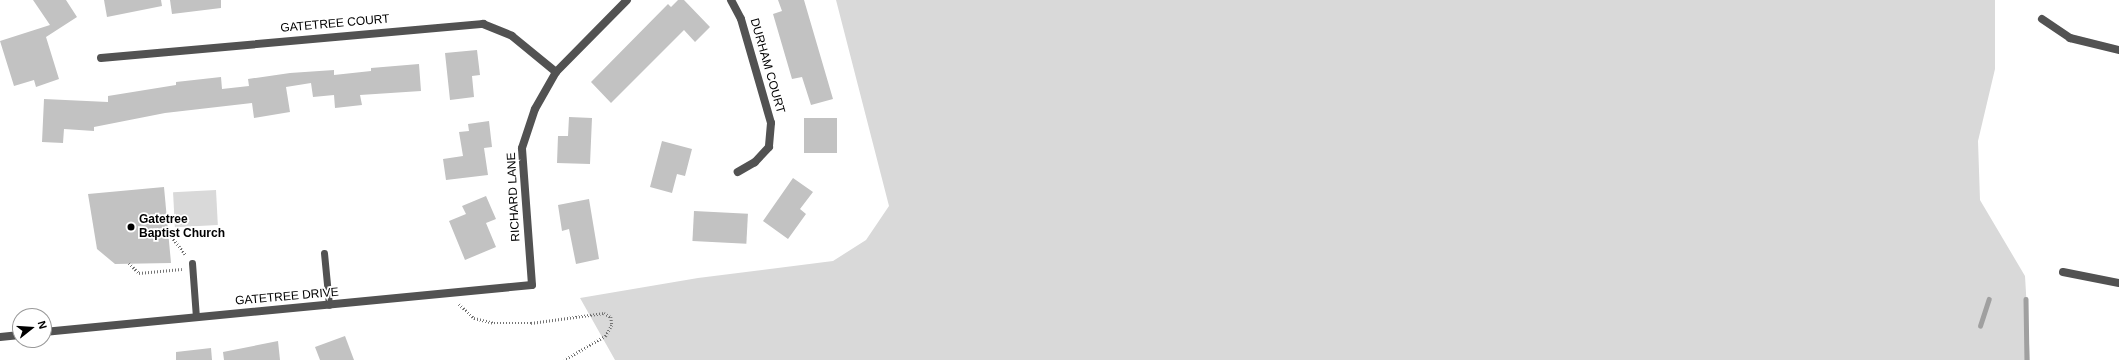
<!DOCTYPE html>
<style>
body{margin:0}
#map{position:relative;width:2119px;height:360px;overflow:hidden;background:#fff;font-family:Helvetica,sans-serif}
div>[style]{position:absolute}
.green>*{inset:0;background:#d9d9d9;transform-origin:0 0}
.stream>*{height:4.5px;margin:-2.25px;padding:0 2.25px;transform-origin:2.25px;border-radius:2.25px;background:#a0a0a0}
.building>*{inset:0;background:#c2c2c2;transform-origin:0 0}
.path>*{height:2.5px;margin-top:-1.25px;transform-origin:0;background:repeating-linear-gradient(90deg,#747474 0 1px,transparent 0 3px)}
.lane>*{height:7px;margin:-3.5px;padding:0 3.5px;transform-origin:3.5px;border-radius:3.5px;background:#525252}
.street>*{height:8px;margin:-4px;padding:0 4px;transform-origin:4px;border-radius:4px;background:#525252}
.dots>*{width:11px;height:11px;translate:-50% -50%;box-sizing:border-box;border:2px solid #fff;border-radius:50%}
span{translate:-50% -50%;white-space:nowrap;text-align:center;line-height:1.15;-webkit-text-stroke:3.5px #fff;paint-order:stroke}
.street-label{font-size:12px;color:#000}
.poi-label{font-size:12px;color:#000;font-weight:700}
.left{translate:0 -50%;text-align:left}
.north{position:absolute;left:12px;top:308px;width:40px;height:40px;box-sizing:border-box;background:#fff;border:1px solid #999;border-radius:50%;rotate:73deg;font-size:11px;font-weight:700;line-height:16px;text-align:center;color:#000}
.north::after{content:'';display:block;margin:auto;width:14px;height:18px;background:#000;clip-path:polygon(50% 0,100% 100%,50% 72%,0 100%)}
</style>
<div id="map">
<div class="green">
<div style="clip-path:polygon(836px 0,1995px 0,1995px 69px,1978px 141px,1980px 200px,2025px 276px,2030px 360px,615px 360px,580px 298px,698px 278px,833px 261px,866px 240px,889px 206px)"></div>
<div style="left:216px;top:190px;width:35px;height:43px;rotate:87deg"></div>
</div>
<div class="stream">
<div style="left:2026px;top:299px;width:61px;rotate:89.1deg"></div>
<div style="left:1980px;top:326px;width:28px;rotate:-72deg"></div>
</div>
<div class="building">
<div style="clip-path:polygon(33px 0,66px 0,77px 17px,46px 37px,59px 79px,36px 87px,34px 80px,14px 86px,0 41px,50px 25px)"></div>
<div style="clip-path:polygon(104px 0,161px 0,162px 6px,107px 17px)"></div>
<div style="clip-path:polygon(170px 0,221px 0,221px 8px,172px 14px)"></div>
<div style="clip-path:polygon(678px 0,684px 0,710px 27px,695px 42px,684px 30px,611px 103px,591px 82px,668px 4px,671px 7px)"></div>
<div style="clip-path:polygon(778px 0,804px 0,833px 99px,811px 105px,802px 77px,792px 79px,773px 14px,782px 11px)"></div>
<div style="clip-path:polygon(477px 50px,480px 75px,472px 76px,474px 97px,450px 100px,445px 53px)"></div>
<div style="clip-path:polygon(419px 64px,421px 91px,360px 95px,362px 105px,335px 108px,334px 95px,313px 97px,311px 83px,286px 87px,290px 112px,254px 118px,252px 103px,165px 113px,94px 127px,94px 131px,64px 129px,63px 143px,42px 142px,44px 99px,108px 102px,108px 96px,176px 85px,176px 82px,221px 77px,222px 89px,249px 86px,248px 79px,290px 73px,334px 70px,334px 75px,371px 71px,371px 68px)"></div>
<div style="clip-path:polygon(569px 117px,592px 118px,590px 164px,557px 163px,558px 136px,568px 136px)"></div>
<div style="left:804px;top:118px;width:33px;height:35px"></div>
<div style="clip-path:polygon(489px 121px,492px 147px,484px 148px,488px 175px,446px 180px,443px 159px,463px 156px,459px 132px,469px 131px,468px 124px)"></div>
<div style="clip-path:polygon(662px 141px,692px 149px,685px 176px,677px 174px,672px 193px,650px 187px)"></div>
<div style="clip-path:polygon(793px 178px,813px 192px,800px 209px,806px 214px,788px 239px,763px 221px)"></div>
<div style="clip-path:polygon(164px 187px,171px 263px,115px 264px,97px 249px,88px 194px)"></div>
<div style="clip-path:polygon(486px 196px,496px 219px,486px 223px,496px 247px,465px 260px,449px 221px,466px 214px,462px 206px)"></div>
<div style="clip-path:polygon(589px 199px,599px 259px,576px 264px,569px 229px,562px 231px,558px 205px)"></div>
<div style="left:694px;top:211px;width:54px;height:30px;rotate:3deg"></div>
<div style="clip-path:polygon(345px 336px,354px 360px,320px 360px,315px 347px)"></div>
<div style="clip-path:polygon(278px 341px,280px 360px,224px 360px,223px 352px)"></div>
<div style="clip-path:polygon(211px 348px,212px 360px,176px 360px,176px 352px)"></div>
</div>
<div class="path">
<div style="left:168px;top:232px;width:29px;rotate:52deg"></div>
<div style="left:129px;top:263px;width:14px;rotate:45deg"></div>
<div style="left:139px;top:273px;width:43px;rotate:-5.3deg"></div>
<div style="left:459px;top:304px;width:21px;rotate:43deg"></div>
<div style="left:474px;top:318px;width:21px;rotate:14deg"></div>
<div style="left:494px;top:323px;width:37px"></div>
<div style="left:531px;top:323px;width:74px;rotate:-7.8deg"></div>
<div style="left:604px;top:313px;width:8px;rotate:30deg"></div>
<div style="left:611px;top:317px;width:8px;rotate:83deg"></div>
<div style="left:612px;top:325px;width:13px;rotate:119deg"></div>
<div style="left:606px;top:336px;width:48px;rotate:149.7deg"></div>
</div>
<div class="lane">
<div style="left:324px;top:253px;width:52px;rotate:84.5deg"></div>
<div style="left:192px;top:263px;width:54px;rotate:85.8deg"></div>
</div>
<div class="street">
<div style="left:731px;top:0;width:21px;rotate:62deg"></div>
<div style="left:741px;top:19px;width:108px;rotate:73.9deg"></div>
<div style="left:771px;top:123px;width:24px;rotate:95deg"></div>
<div style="left:769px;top:147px;width:21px;rotate:133deg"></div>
<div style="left:755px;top:162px;width:20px;rotate:150deg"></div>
<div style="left:2042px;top:19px;width:34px;rotate:34deg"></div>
<div style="left:2070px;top:38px;width:50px;rotate:13.8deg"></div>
<div style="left:101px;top:58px;width:384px;rotate:-5.1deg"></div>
<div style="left:483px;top:24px;width:31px;rotate:22deg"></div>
<div style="left:512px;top:36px;width:57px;rotate:39.3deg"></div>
<div style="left:2063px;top:272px;width:57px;rotate:11.1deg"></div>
<div style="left:44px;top:332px;width:490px;rotate:-5.5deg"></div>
<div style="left:532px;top:285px;width:137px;rotate:-94.2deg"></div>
<div style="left:522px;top:148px;width:41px;rotate:-71.6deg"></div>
<div style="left:535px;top:109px;width:43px;rotate:-60.4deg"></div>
<div style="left:556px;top:72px;width:101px;rotate:-45.4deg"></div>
<div style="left:0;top:337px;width:20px;rotate:-6deg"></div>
</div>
<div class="dots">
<div style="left:131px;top:227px;background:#000"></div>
</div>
<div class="street-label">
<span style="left:335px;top:24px;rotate:-5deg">GATETREE COURT</span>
<span style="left:767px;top:66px;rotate:74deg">DURHAM COURT</span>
<span style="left:514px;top:197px;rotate:-93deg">RICHARD LANE</span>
<span style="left:287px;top:297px;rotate:-5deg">GATETREE DRIVE</span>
</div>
<div class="poi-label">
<span class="left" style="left:139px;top:227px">Gatetree<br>Baptist Church</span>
</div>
<div class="north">N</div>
</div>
